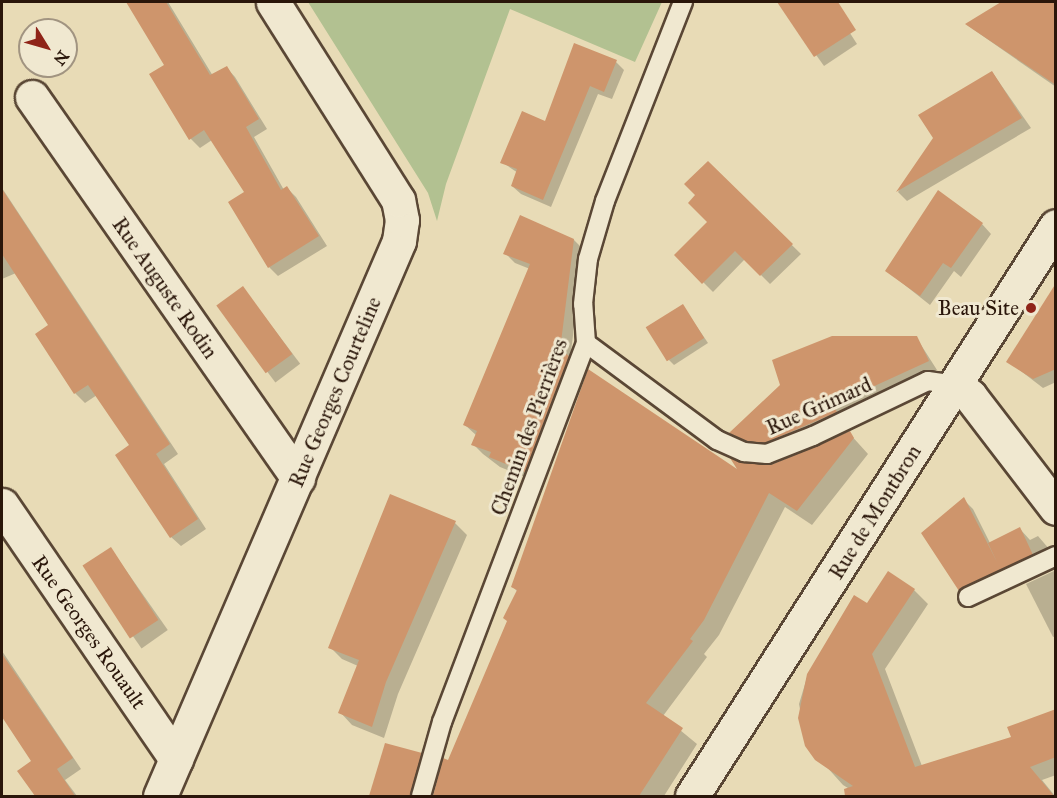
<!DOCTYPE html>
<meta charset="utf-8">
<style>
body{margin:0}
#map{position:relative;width:1057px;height:798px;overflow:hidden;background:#e8dbb6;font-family:"IM FELL Great Primer",serif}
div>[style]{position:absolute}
.green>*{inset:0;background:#b2c191}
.shadow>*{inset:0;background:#0003;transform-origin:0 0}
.building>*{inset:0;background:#ce956c;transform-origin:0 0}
.roads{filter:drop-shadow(2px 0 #5a4735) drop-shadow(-2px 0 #5a4735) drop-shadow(0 2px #5a4735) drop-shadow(0 -2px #5a4735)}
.lane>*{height:18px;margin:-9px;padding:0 9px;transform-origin:9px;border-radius:9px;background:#f0e8d0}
.street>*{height:33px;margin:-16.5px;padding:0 16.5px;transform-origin:16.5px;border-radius:16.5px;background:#f0e8d0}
.secondary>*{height:33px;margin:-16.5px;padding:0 16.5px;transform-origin:16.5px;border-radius:16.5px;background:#f0e8d0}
.dots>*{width:16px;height:16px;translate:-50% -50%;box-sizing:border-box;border:3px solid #f0e8d0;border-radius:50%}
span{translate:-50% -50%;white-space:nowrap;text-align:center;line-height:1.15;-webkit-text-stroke:6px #f0e8d0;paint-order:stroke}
.street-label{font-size:21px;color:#2a160a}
.poi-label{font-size:21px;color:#2a160a}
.right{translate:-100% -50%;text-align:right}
.frame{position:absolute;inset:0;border:3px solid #2a160a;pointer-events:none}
.north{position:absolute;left:18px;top:18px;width:60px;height:60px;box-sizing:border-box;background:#f0e8d0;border:2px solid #a19481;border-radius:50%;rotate:127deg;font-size:16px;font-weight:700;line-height:24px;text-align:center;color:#2a160a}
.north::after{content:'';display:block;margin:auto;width:21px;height:27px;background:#8f2418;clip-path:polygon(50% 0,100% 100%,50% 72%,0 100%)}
</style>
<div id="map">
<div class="green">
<div style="clip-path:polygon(308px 2px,662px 2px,635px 62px,510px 9px,446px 184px,437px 221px,428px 193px)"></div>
</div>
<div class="shadow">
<div style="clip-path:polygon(127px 2px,168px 2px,213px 76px,226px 67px,235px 77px,267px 129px,254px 137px,284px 190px,287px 188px,296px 197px,327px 246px,278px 276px,269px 267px,246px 193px,212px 140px,200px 148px,191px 139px,166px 65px)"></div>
<div style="clip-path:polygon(778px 2px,830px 2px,857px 44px,824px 66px)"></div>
<div style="clip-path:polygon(1004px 2px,1052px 2px,1056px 87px,967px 25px)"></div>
<div style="clip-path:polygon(616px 62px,624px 70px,612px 99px,598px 94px,551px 207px,521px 194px,512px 186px,518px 173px,502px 162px)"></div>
<div style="clip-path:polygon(992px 72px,1031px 128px,907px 201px,898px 192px,935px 138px)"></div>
<div style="clip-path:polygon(708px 163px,801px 254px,770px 284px,745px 259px,713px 292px,676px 255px,709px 222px,697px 195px)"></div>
<div style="clip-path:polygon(2px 188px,178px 454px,164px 464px,206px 529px,181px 546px,171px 537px,131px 446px,97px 395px,85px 403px,75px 393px,37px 334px,50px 325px,16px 273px,2px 279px)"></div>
<div style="clip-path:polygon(982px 224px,991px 234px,961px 277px,954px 271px,930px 305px,887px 271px)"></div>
<div style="clip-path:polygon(574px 240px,584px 250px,570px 359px,578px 367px,535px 481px,500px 467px,483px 454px,473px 444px,477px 436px,465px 425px,530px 269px,515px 263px,505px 253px)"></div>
<div style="left:243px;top:288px;width:95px;height:31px;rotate:53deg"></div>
<div style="clip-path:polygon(683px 306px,708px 343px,674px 365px,669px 360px)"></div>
<div style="clip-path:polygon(1056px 316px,1056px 382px,1043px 388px,1008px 361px)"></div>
<div style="clip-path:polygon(916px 337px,937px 370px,841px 415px,775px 451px,740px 442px,731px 433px)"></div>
<div style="clip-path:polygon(849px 433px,868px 454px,812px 525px,785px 507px,719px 635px,704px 654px,707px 657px,663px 716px,697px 744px,664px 796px,434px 796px,444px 760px,449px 761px,508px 622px,518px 592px,512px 586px,742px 474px,771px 466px)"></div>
<div style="clip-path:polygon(964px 500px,973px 509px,990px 543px,1020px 529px,1030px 540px,1038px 536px,1056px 557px,970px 600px,960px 590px)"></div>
<div style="clip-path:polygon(455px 523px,467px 535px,398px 694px,384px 738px,352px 725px,340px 712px,358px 666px,342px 659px,330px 647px)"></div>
<div style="left:111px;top:549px;width:99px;height:32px;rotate:55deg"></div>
<div style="clip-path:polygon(1056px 570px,1056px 636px,1053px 637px,1026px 584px)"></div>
<div style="clip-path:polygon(914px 590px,928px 604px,885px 669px,922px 766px,1013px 738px,1056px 710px,1056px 775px,1042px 780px,1055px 796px,861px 796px,843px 785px,807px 745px,799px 704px,808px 674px,868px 605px)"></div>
<div style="clip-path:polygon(2px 651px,81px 769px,65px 780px,77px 796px,36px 796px,20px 771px,33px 762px,2px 714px)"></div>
<div style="clip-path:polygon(386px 745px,421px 754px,436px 769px,429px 796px,370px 796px)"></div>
</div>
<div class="building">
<div style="clip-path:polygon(126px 2px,166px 2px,210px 75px,227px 66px,259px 119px,246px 127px,281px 190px,287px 186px,319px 236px,268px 268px,228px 202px,244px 192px,204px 130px,189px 140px,149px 74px,164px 65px)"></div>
<div style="clip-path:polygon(777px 2px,838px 2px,856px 30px,814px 57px)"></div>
<div style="clip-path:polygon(1001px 2px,1056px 2px,1056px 85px,965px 24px)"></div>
<div style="clip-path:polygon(574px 43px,617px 60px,604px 92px,590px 86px,543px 200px,511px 186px,517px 169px,500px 163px,522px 111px,545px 121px)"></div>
<div style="clip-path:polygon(992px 71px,1022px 118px,896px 192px,933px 138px,918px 115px)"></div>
<div style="clip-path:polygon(708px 161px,793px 244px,760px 276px,735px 251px,702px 284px,674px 255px,707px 222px,688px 203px,695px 195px,684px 184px)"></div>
<div style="clip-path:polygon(2px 189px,170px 444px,156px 454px,198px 519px,170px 538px,115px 455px,129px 445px,88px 385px,74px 394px,35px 334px,48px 325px,2px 254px)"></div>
<div style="clip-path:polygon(938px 190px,983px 223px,951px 268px,943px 263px,920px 296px,885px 271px)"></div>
<div style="clip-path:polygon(520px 215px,574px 239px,560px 350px,569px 356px,525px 472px,489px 457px,491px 452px,471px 445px,477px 431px,463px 425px,530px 264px,503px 254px)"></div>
<div style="clip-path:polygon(1056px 283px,1056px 369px,1033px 379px,1006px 362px)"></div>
<div style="left:243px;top:286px;width:84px;height:33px;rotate:54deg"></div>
<div style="left:683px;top:304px;width:40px;height:44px;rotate:58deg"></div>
<div style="clip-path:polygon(832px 336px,917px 336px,929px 361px,833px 405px,837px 412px,765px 443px,747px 441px,729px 433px,780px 385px,772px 360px)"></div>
<div style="clip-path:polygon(588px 369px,737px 469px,730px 458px,771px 465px,850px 431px,854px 438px,797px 511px,769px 493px,704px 620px,690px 639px,693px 641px,646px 703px,683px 728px,639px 796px,433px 796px,443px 758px,448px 760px,507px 621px,503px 618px,517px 590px,511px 587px)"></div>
<div style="clip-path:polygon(390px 494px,456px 521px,386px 682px,372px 727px,338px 713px,359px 660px,328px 648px)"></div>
<div style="clip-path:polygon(964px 497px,997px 562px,988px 543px,1020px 527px,1033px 555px,959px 591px,921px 533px)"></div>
<div style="left:111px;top:547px;width:87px;height:34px;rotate:57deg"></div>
<div style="clip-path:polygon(888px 571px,915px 589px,872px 654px,915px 767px,1011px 737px,1007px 727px,1056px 709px,1056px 757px,1030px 767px,1054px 796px,845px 796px,844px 789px,853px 786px,815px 760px,805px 746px,798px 718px,807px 674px,854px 595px,867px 603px)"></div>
<div style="clip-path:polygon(2px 654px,73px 758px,57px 769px,75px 796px,35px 796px,17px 771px,31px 761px,2px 717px)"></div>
<div style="clip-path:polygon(385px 743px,422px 753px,410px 796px,369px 796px)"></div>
</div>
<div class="roads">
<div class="lane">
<div style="left:586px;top:343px;width:163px;rotate:36.5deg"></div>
<div style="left:717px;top:440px;width:30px;rotate:24deg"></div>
<div style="left:744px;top:452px;width:23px;rotate:5deg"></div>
<div style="left:767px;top:454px;width:49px;rotate:-21.4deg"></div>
<div style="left:813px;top:436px;width:127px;rotate:-25.6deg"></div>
<div style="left:928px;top:381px;width:28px;rotate:8deg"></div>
<div style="left:968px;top:597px;width:97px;rotate:-25deg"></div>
<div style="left:421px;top:796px;width:77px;rotate:-74.2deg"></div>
<div style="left:442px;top:722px;width:405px;rotate:-69.2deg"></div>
<div style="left:586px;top:343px;width:39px;rotate:-94deg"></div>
<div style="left:583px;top:304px;width:45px;rotate:-83.7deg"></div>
<div style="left:588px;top:259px;width:60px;rotate:-73.7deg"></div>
<div style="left:605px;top:201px;width:214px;rotate:-68.6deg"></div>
</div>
<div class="street">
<div style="left:32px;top:97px;width:465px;rotate:55.1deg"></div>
<div style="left:956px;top:385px;width:18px;rotate:38deg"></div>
<div style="left:970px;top:396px;width:141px;rotate:52.5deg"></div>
<div style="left:2px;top:505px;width:308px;rotate:55.6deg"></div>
<div style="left:160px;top:796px;width:604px;rotate:-66.7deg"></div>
<div style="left:399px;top:241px;width:21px;rotate:-82deg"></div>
<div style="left:402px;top:220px;width:20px;rotate:-101deg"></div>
<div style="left:398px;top:200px;width:234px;rotate:-122.3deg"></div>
</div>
<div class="secondary">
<div style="left:692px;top:796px;width:676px;rotate:-57.44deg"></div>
</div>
</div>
<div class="dots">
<div style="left:1031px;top:308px;background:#8f2418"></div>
</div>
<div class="street-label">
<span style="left:165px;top:288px;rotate:55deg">Rue Auguste Rodin</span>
<span style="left:335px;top:392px;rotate:-67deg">Rue Georges Courteline</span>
<span style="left:819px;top:406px;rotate:-24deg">Rue Grimard</span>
<span style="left:529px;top:427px;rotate:-70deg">Chemin des Pierrières</span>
<span style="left:875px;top:512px;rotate:-58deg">Rue de Montbron</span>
<span style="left:89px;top:632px;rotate:55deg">Rue Georges Rouault</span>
</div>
<div class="poi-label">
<span class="right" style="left:1019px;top:308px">Beau Site</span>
</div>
<div class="frame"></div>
<div class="north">N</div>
</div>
